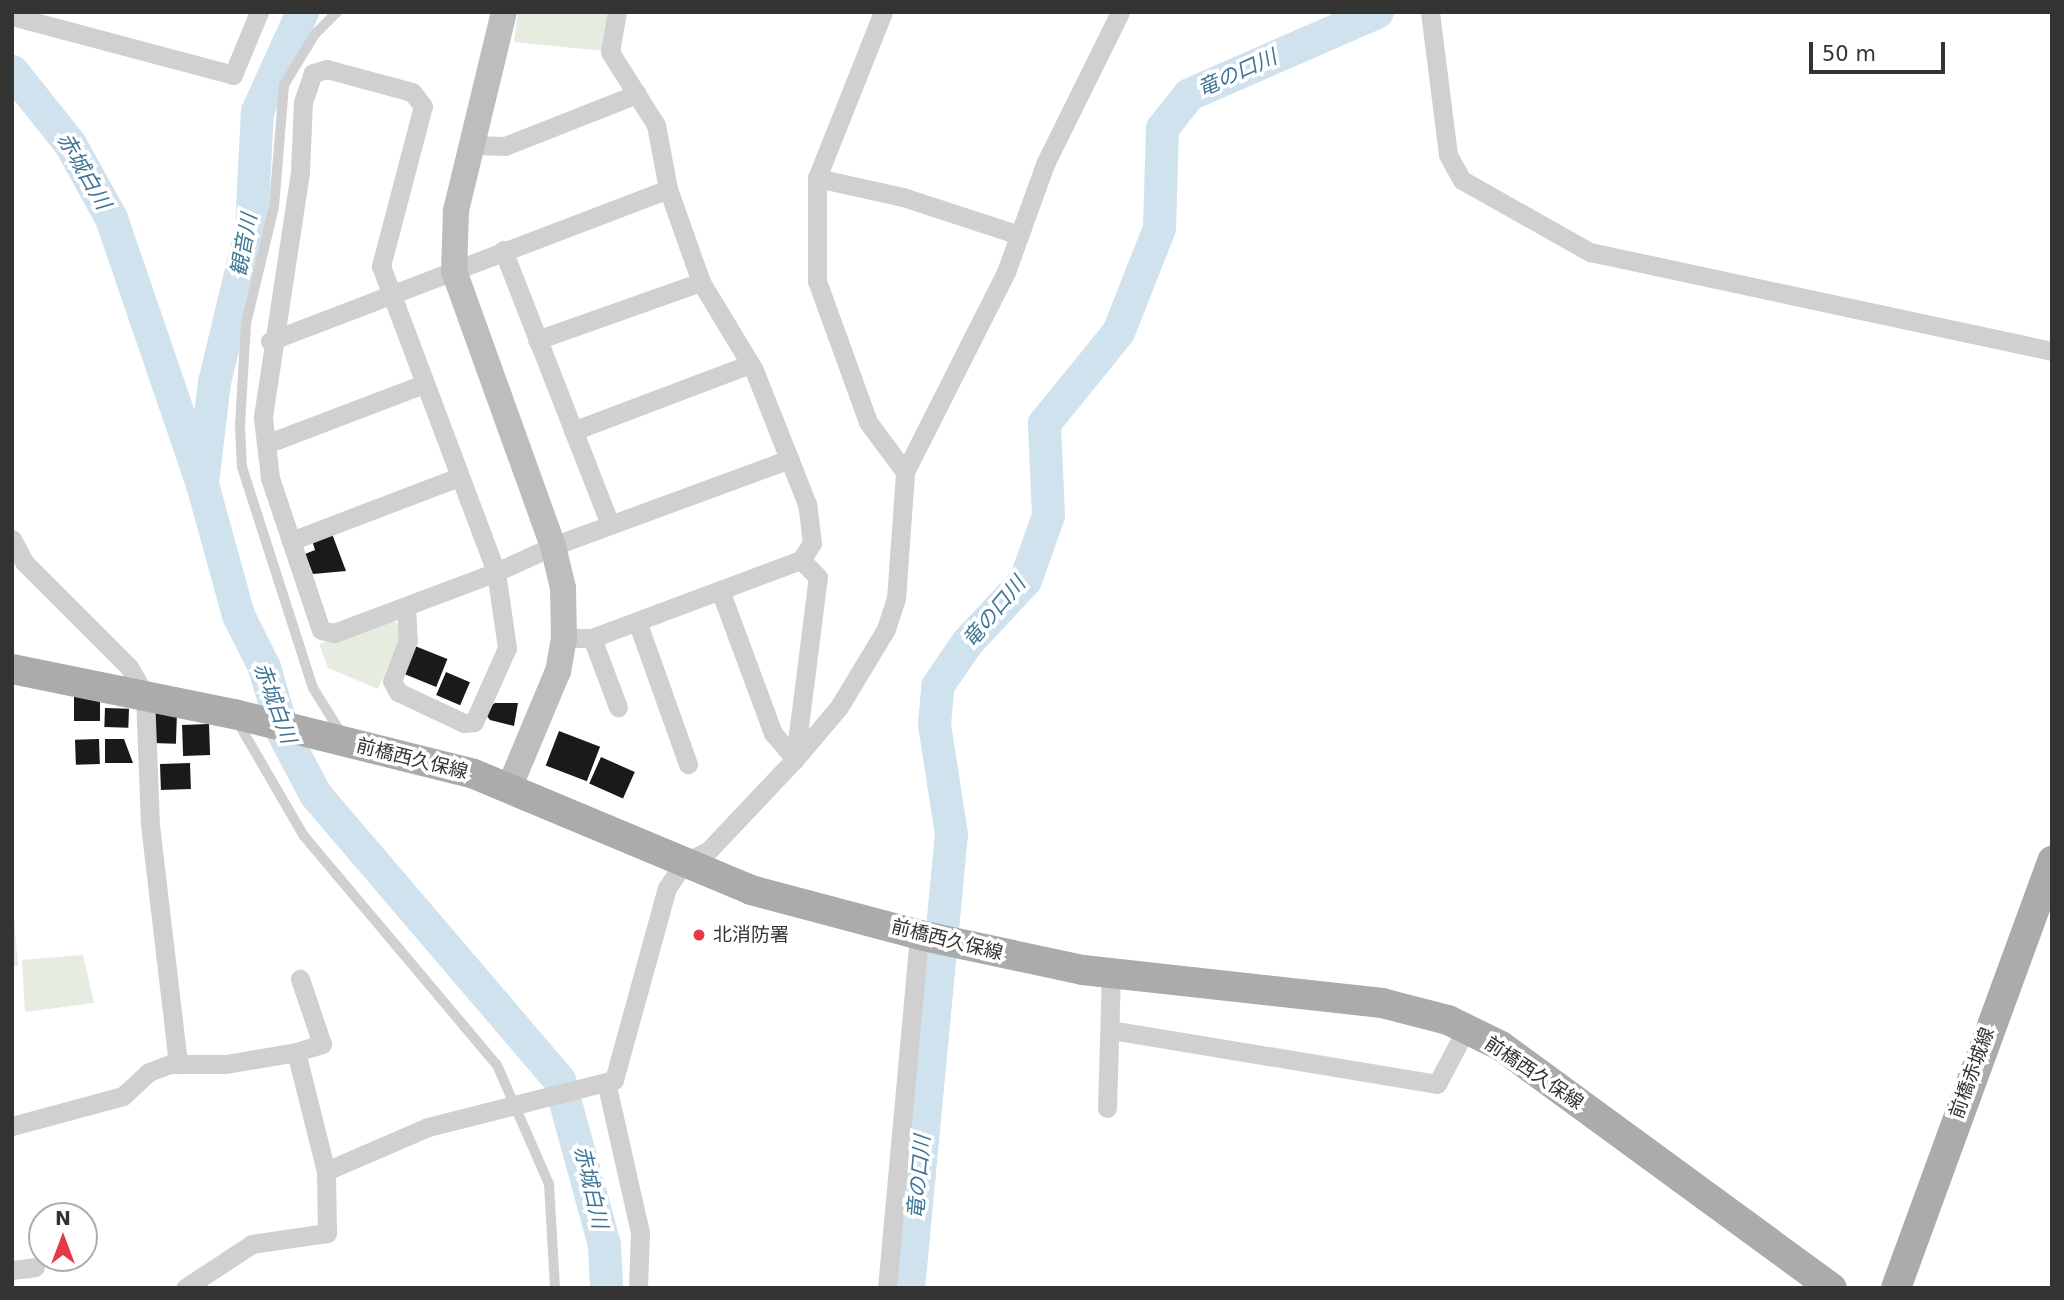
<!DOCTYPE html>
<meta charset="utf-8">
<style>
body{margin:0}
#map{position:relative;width:2064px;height:1300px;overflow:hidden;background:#fff;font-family:"DejaVu Sans","Noto Sans JP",sans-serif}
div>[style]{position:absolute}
.green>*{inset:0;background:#e6ecdf}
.river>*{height:33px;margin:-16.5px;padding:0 16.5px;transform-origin:16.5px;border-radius:16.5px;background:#cfe2ee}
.building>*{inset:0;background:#1a1a1a;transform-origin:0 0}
.lane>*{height:10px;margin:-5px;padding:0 5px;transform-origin:5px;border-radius:5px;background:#d0d0d0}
.street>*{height:19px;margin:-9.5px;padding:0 9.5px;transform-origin:9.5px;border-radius:9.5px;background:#d0d0d0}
.secondary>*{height:26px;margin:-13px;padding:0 13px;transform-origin:13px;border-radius:13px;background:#bdbdbd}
.primary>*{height:30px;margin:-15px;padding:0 15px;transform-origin:15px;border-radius:15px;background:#ababab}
.dots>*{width:19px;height:19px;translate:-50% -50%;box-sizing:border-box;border:4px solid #fff;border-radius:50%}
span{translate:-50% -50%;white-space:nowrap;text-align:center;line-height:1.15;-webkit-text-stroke:7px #fff;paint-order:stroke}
.street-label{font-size:19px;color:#333}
.poi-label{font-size:19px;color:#333}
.left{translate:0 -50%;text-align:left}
.water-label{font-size:21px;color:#3f7597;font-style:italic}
.frame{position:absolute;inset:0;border:14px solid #333;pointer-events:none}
.north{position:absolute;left:28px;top:1202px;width:70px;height:70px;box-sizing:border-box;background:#fff;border:2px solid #adadad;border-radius:50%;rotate:0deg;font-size:19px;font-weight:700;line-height:28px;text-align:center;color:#333}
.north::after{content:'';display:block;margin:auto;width:24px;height:32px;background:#e63946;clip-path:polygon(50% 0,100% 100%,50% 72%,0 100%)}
.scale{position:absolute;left:1809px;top:42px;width:136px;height:32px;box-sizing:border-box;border:4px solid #333;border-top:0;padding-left:9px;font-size:21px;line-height:24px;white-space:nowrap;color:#333;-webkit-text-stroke:5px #fff;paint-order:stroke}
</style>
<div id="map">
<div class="green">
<div style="clip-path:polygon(518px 12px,609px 12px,603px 51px,514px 42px)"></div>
<div style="clip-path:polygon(391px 620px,401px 625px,400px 638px,378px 689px,328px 668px,319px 644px)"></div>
<div style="clip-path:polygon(12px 890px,18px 966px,12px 966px)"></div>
<div style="clip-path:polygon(83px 955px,94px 1003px,25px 1012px,22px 960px)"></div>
</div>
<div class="river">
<div style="left:12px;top:71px;width:93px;rotate:51.5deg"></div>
<div style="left:70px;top:144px;width:85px;rotate:61deg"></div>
<div style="left:111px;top:218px;width:281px;rotate:71.1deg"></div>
<div style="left:202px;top:484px;width:136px;rotate:74.6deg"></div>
<div style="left:238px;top:615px;width:58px;rotate:63.4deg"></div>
<div style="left:264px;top:667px;width:69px;rotate:73.9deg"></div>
<div style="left:283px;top:733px;width:69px;rotate:62.3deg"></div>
<div style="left:315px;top:794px;width:376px;rotate:49.5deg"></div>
<div style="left:559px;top:1080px;width:170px;rotate:74.7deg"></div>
<div style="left:604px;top:1244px;width:44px;rotate:87.4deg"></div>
<div style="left:203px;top:474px;width:93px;rotate:-83.2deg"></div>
<div style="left:214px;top:382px;width:158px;rotate:-76.5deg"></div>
<div style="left:251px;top:228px;width:117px;rotate:-87.1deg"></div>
<div style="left:257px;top:111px;width:109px;rotate:-65.6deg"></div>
<div style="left:908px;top:1288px;width:456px;rotate:-84.6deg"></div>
<div style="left:951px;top:834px;width:111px;rotate:-98.8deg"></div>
<div style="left:934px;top:724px;width:38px;rotate:-85deg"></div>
<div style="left:937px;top:686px;width:53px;rotate:-55.7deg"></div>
<div style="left:967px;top:642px;width:85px;rotate:-46.9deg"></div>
<div style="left:1025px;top:580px;width:69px;rotate:-70.5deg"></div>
<div style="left:1048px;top:515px;width:92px;rotate:-92.5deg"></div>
<div style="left:1044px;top:423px;width:117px;rotate:-50.9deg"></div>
<div style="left:1118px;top:332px;width:112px;rotate:-68.5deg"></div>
<div style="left:1159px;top:228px;width:100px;rotate:-88.3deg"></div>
<div style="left:1162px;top:128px;width:43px;rotate:-51.5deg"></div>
<div style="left:1189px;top:94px;width:205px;rotate:-23.6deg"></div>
</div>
<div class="building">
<div style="clip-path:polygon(331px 531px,346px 571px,313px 574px,305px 554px,315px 550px,311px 537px)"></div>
<div style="left:415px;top:646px;width:35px;height:30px;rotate:22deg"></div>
<div style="left:446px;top:672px;width:26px;height:25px;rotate:23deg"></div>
<div style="left:100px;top:696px;width:25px;height:26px;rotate:90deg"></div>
<div style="clip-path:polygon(495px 703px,518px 703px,514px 726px,490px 720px,483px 711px)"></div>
<div style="left:105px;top:708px;width:24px;height:19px;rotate:2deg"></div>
<div style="left:153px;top:712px;width:24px;height:31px;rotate:2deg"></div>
<div style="left:209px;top:724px;width:31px;height:27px;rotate:88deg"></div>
<div style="left:559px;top:731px;width:44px;height:37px;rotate:21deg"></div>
<div style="left:99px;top:739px;width:25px;height:24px;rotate:88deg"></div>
<div style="clip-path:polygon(105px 739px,124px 739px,133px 763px,105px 763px)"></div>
<div style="left:601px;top:757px;width:37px;height:29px;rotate:24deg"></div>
<div style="left:190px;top:763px;width:26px;height:30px;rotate:88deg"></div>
</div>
<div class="lane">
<div style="left:337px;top:12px;width:31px;rotate:135deg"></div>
<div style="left:315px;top:34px;width:60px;rotate:121.3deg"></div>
<div style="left:284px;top:85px;width:122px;rotate:94.7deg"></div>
<div style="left:274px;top:207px;width:120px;rotate:103.5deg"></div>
<div style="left:246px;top:324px;width:101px;rotate:93.4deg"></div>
<div style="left:240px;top:425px;width:42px;rotate:87.3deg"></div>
<div style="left:242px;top:467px;width:232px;rotate:72.2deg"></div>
<div style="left:313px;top:688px;width:53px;rotate:58.1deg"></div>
<div style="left:237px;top:721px;width:133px;rotate:59.8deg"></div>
<div style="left:304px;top:836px;width:299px;rotate:49.9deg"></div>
<div style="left:497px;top:1065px;width:130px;rotate:66.4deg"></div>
<div style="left:549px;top:1184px;width:104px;rotate:86.7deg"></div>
</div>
<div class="street">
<div style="left:883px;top:12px;width:179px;rotate:111.7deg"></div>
<div style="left:817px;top:178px;width:103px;rotate:90deg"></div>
<div style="left:817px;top:281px;width:150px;rotate:70.1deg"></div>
<div style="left:868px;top:422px;width:62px;rotate:53.5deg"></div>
<div style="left:1430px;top:12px;width:144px;rotate:82.8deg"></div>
<div style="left:1448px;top:155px;width:29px;rotate:61deg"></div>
<div style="left:1462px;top:180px;width:147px;rotate:29.4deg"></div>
<div style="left:1590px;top:252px;width:472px;rotate:12.1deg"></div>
<div style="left:12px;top:16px;width:229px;rotate:14.9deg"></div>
<div style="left:233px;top:75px;width:68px;rotate:-67.6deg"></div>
<div style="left:474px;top:145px;width:31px;rotate:2deg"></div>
<div style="left:505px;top:146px;width:142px;rotate:-21.5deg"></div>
<div style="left:817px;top:178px;width:88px;rotate:12.5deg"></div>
<div style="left:903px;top:197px;width:122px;rotate:18.1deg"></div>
<div style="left:503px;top:250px;width:294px;rotate:68.7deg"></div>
<div style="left:537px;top:340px;width:174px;rotate:-19.5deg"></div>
<div style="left:270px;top:341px;width:426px;rotate:-20.9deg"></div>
<div style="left:573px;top:431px;width:189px;rotate:-20.7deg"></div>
<div style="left:266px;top:444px;width:169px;rotate:-20.8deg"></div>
<div style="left:12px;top:539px;width:26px;rotate:62deg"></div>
<div style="left:24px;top:562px;width:148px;rotate:45deg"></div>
<div style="left:129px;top:667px;width:32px;rotate:60deg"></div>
<div style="left:145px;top:695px;width:130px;rotate:87.8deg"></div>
<div style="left:150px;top:825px;width:241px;rotate:83.3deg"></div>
<div style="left:291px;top:541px;width:180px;rotate:-20.9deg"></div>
<div style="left:720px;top:590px;width:153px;rotate:69.7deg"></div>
<div style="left:773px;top:733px;width:34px;rotate:50deg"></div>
<div style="left:406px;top:606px;width:34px;rotate:87deg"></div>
<div style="left:408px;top:640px;width:44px;rotate:111.3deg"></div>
<div style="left:392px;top:681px;width:13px;rotate:61deg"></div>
<div style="left:398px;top:692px;width:73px;rotate:25.2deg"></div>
<div style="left:464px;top:723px;width:10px;rotate:-6deg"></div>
<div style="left:474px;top:722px;width:81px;rotate:-66deg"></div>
<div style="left:507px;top:648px;width:77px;rotate:-98.2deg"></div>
<div style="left:496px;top:572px;width:327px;rotate:-110.6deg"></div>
<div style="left:381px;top:266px;width:165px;rotate:-75.3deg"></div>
<div style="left:423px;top:106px;width:18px;rotate:-128deg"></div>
<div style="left:412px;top:92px;width:88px;rotate:-164.9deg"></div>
<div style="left:327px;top:69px;width:15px;rotate:164deg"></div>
<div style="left:313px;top:73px;width:31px;rotate:109deg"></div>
<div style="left:303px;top:102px;width:70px;rotate:92.5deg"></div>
<div style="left:300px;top:172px;width:249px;rotate:98.6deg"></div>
<div style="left:263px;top:418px;width:60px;rotate:83.3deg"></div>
<div style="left:270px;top:478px;width:160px;rotate:71.5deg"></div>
<div style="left:321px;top:630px;width:13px;rotate:13deg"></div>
<div style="left:334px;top:633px;width:173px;rotate:-20.6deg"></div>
<div style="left:496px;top:572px;width:63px;rotate:-24.5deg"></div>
<div style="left:553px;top:546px;width:252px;rotate:-20.2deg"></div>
<div style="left:637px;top:621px;width:152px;rotate:70.4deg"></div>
<div style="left:564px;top:638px;width:28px"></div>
<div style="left:592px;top:638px;width:223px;rotate:-20.5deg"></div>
<div style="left:801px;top:560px;width:20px;rotate:-57deg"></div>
<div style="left:812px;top:543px;width:39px;rotate:-97deg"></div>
<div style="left:807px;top:504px;width:144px;rotate:-111.6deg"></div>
<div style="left:754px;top:370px;width:103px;rotate:-121.1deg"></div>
<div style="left:701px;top:282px;width:99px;rotate:-109.5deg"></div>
<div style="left:668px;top:189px;width:65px;rotate:-100.6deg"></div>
<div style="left:656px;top:125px;width:86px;rotate:-122.2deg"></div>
<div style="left:610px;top:52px;width:41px;rotate:-80.1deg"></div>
<div style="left:592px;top:638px;width:74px;rotate:69.4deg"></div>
<div style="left:795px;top:758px;width:182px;rotate:-82.8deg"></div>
<div style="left:818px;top:577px;width:24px;rotate:-135deg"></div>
<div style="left:1111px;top:1030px;width:330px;rotate:9.4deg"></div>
<div style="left:1437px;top:1084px;width:62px;rotate:-62.2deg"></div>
<div style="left:296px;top:1052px;width:27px;rotate:-17deg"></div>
<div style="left:322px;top:1044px;width:69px;rotate:-108.7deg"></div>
<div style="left:607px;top:1086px;width:151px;rotate:77.3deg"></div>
<div style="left:640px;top:1233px;width:55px;rotate:92.1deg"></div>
<div style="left:1107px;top:1108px;width:135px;rotate:-88.3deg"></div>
<div style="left:12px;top:1126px;width:115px;rotate:-15.1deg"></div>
<div style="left:123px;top:1096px;width:35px;rotate:-43deg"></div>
<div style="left:149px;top:1072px;width:22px;rotate:-21deg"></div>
<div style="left:170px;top:1064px;width:56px"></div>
<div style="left:226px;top:1064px;width:71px;rotate:-9.7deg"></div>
<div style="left:296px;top:1052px;width:123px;rotate:75.9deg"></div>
<div style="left:326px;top:1171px;width:62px;rotate:89.1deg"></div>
<div style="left:327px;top:1233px;width:76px;rotate:171.7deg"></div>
<div style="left:252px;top:1244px;width:80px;rotate:146.7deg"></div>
<div style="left:326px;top:1171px;width:111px;rotate:-23.3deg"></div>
<div style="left:428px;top:1127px;width:192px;rotate:-14.2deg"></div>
<div style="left:614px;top:1080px;width:199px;rotate:-74.6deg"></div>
<div style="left:667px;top:888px;width:30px;rotate:-56deg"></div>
<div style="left:684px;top:863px;width:28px;rotate:-27deg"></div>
<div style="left:709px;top:850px;width:125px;rotate:-46.6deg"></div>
<div style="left:795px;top:759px;width:68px;rotate:-49.8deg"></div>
<div style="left:839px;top:707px;width:91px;rotate:-58.9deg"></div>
<div style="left:886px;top:629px;width:32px;rotate:-72deg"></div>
<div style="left:896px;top:599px;width:127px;rotate:-85.9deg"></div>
<div style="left:905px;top:472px;width:224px;rotate:-63.2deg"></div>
<div style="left:1006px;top:272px;width:115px;rotate:-70.1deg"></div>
<div style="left:1045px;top:164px;width:169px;rotate:-63.7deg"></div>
<div style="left:12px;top:1270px;width:23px;rotate:-7deg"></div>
<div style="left:887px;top:1288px;width:355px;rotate:-84.8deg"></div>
</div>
<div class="secondary">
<div style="left:504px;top:12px;width:205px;rotate:103.6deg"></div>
<div style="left:456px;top:211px;width:60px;rotate:91.9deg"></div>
<div style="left:454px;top:271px;width:292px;rotate:70.2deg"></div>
<div style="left:553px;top:546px;width:43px;rotate:76.6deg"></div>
<div style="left:563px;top:588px;width:50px;rotate:88.9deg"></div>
<div style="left:564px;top:638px;width:34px;rotate:100deg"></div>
<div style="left:558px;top:671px;width:127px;rotate:112.7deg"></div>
</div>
<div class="primary">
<div style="left:12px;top:669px;width:227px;rotate:11.5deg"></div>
<div style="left:234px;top:714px;width:247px;rotate:14deg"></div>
<div style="left:474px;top:774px;width:300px;rotate:22.7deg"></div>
<div style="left:751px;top:890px;width:179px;rotate:14.9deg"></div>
<div style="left:924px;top:936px;width:163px;rotate:12.1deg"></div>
<div style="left:1083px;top:970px;width:301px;rotate:6.3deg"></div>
<div style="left:1382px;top:1003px;width:68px;rotate:14.4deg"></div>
<div style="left:1448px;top:1020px;width:59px;rotate:26.1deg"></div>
<div style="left:1501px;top:1046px;width:410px;rotate:36.2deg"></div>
<div style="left:1896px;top:1288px;width:455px;rotate:-69.9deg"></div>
</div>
<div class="dots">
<div style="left:699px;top:935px;background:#e63946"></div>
</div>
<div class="street-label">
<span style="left:412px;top:759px;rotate:14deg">前橋西久保線</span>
<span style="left:947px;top:940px;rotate:14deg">前橋西久保線</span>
<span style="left:1534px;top:1073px;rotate:34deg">前橋西久保線</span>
<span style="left:1972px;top:1073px;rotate:-70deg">前橋赤城線</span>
</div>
<div class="poi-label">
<span class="left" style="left:713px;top:935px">北消防署</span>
</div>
<div class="water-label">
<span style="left:1237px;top:73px;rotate:-24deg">竜の口川</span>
<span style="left:84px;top:171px;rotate:60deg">赤城白川</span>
<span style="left:244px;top:245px;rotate:-80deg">観音川</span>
<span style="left:994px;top:612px;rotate:-50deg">竜の口川</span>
<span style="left:275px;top:703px;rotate:70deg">赤城白川</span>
<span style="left:919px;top:1177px;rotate:-85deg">竜の口川</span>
<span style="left:591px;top:1187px;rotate:77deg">赤城白川</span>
</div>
<div class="frame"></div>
<div class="north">N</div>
<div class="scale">50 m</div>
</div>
